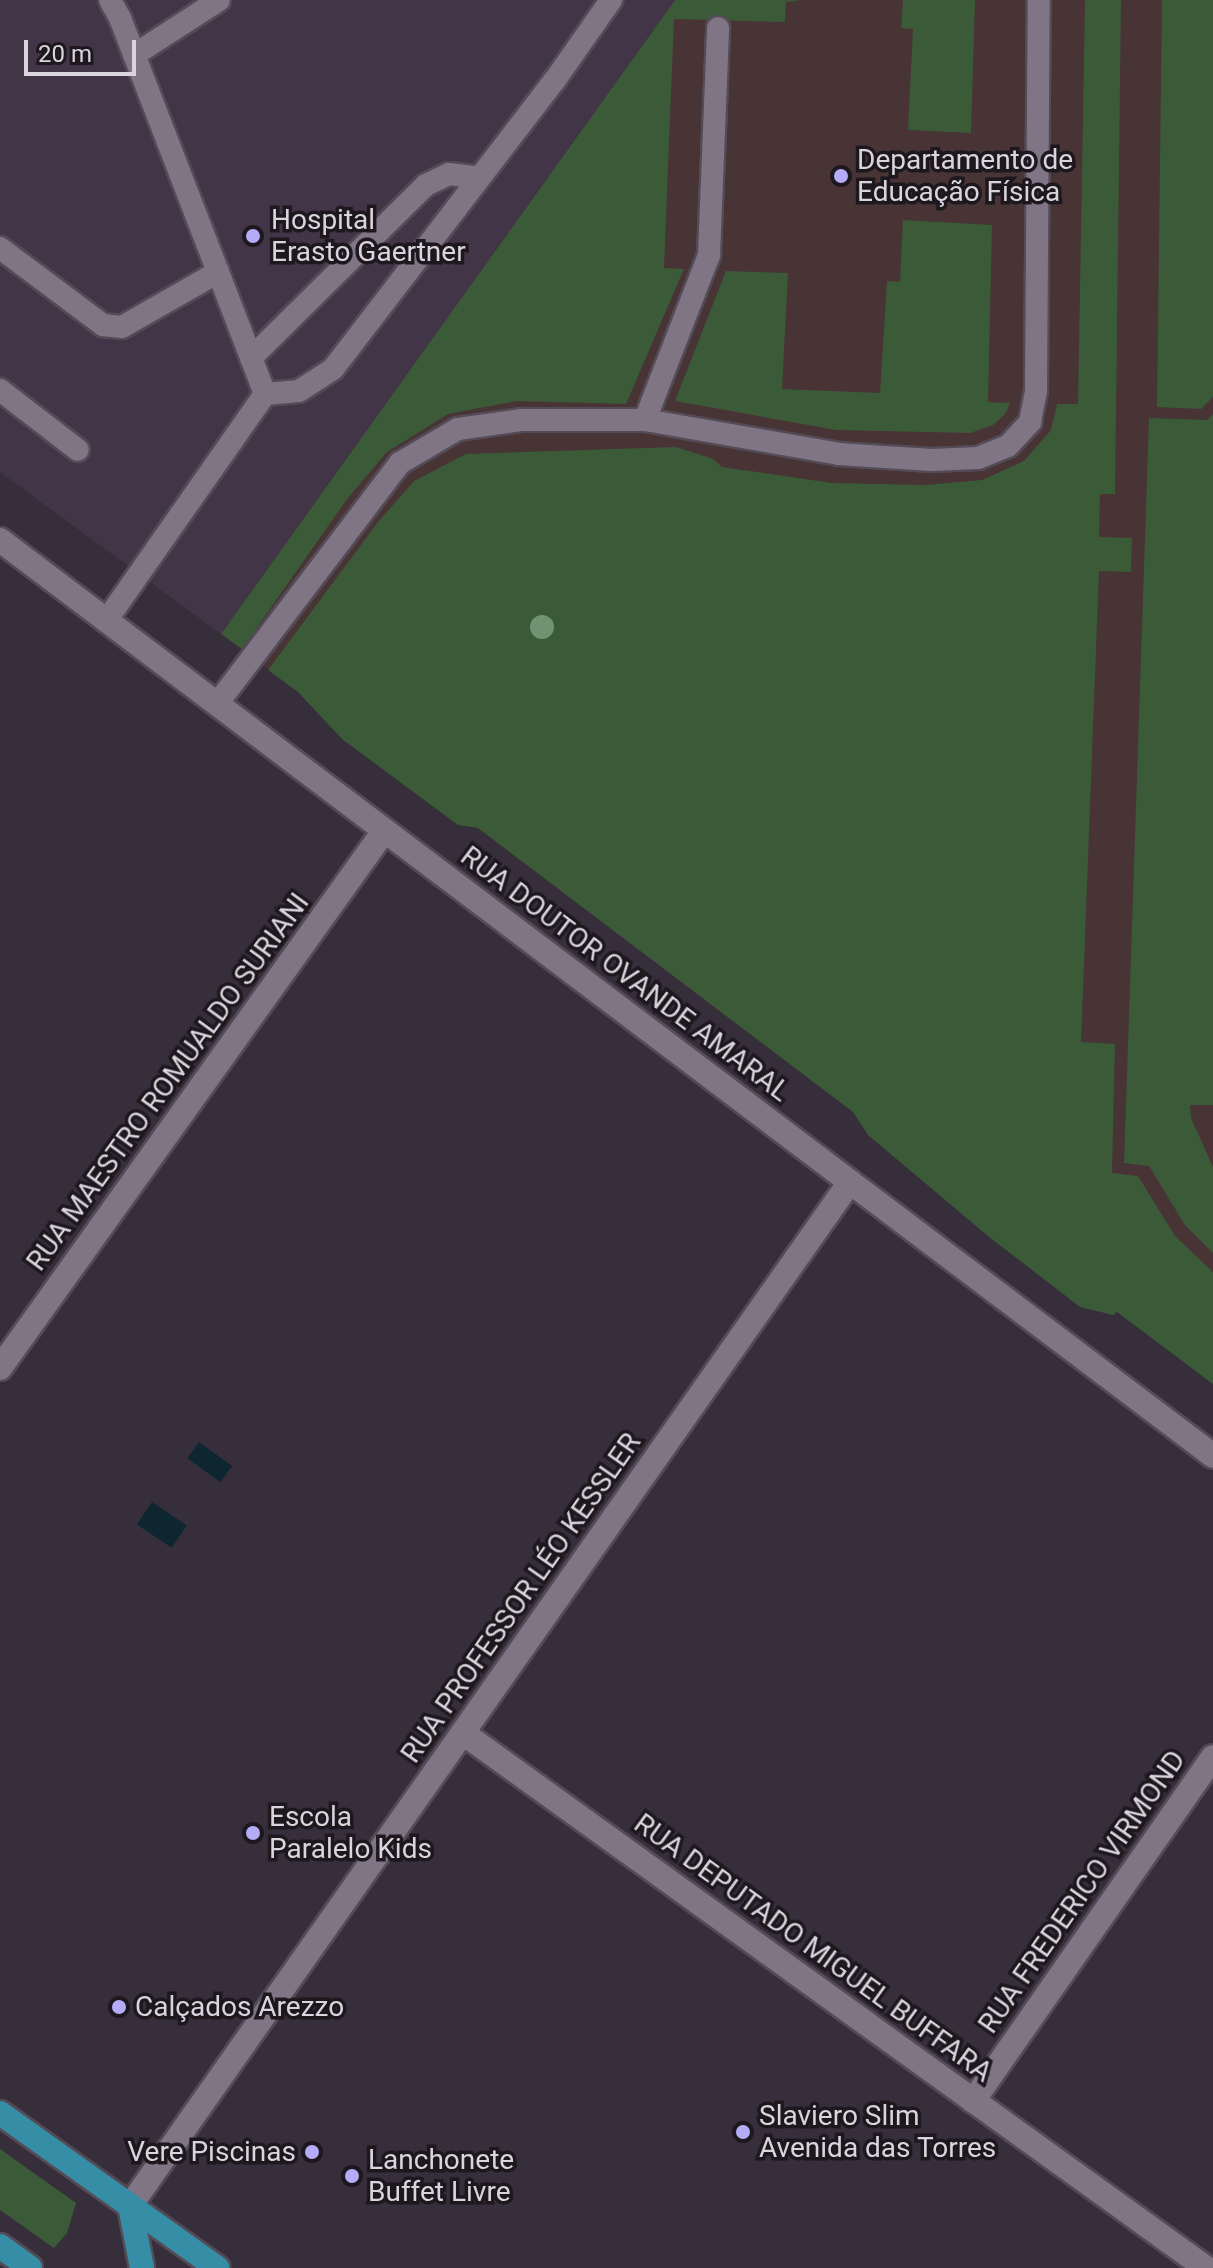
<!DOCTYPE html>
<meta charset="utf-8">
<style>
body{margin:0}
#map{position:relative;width:1213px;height:2268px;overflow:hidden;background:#372e3c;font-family:Roboto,sans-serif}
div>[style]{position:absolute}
.built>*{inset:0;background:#433548}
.education>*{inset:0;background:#483335}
.green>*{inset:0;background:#3b5a38}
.water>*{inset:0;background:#0d2630;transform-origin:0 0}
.roads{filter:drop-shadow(2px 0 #534b56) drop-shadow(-2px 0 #534b56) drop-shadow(0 2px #534b56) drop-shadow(0 -2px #534b56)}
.service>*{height:22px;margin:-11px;padding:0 11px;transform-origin:11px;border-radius:11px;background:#807585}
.minor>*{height:24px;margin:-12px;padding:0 12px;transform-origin:12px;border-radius:12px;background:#807585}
.tertiary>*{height:24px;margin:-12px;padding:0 12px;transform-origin:12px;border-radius:12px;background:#807585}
.trunk>*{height:24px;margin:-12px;padding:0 12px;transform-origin:12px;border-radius:12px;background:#358da6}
.trees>*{width:24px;height:24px;margin:-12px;border-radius:50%;background:#729371}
.dots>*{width:22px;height:22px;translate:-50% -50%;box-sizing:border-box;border:4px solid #1c181e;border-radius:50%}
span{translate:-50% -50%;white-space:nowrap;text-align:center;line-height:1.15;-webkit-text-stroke:7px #1c181e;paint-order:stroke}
.poi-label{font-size:28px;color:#dad4dd}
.left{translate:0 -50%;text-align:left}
.right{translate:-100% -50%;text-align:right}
.street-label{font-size:28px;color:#dad4dd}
.scale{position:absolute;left:24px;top:40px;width:112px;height:36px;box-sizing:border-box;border:4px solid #dad4dd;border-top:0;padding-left:10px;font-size:24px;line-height:28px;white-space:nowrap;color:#dad4dd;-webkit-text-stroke:6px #1c181e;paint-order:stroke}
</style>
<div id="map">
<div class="built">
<div style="clip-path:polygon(0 0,675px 0,221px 634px,0 472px)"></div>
</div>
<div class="education">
<div style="clip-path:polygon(675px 0,1213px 0,1213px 1384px,221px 634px)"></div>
</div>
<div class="green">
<div style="clip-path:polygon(675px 0,801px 0,786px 2px,785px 22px,674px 19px,664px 268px,684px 269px,626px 404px,516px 401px,448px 414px,387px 452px,347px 499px,242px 649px,221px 634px)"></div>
<div style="clip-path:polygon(903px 0,975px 0,971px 133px,908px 130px,913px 29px,901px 28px)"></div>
<div style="clip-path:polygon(1085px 0,1121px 0,1115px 494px,1100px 494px,1099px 537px,1132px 538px,1131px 572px,1099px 571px,1081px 1042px,1115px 1044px,1112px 1173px,1138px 1176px,1175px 1236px,1213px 1272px,1213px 1384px,1117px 1312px,1113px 1315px,1080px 1307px,988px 1236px,868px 1135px,853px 1112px,478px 828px,458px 825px,342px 739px,298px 692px,268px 670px,378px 522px,414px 481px,466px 454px,676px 447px,713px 459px,722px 467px,832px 483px,925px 485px,982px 480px,1024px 461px,1051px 430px,1057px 404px,1078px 404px)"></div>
<div style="clip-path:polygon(1162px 0,1213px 0,1213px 397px,1201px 409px,1157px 407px)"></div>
<div style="clip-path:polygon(903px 220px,992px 225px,988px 402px,1010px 403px,1006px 413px,993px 425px,970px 433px,836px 430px,675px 401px,726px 271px,788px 273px,782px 389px,880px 393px,887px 281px,900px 282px)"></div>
<div style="clip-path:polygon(1213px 414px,1213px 1105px,1190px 1105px,1191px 1118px,1213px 1167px,1213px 1253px,1185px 1225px,1149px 1166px,1124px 1163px,1149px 418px,1207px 420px)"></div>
<div style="clip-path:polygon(0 2149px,76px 2203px,67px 2233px,54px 2248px,0 2210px)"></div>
</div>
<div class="water">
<div style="left:199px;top:1442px;width:41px;height:20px;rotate:36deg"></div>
<div style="left:152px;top:1502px;width:42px;height:27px;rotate:34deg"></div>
</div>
<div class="roads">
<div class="service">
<div style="left:110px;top:0;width:21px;rotate:61deg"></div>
<div style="left:120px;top:18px;width:403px;rotate:68.9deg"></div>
<div style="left:265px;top:394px;width:34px;rotate:-5deg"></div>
<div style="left:299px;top:391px;width:40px;rotate:-32.9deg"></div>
<div style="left:333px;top:369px;width:364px;rotate:-52.5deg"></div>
<div style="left:555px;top:80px;width:98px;rotate:-55deg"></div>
<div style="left:134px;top:55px;width:101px;rotate:-32.9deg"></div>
<div style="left:0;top:248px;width:129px;rotate:36.8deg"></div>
<div style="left:103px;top:325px;width:19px;rotate:6deg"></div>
<div style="left:122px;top:327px;width:111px;rotate:-29.8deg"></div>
<div style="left:251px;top:358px;width:246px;rotate:-44.7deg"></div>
<div style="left:426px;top:185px;width:25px;rotate:-26deg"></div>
<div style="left:449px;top:174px;width:31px;rotate:7deg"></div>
<div style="left:0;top:390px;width:98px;rotate:37.6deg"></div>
<div style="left:645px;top:420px;width:177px;rotate:-68.8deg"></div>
<div style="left:709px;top:255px;width:227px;rotate:-87.7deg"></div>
<div style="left:106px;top:621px;width:277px;rotate:-55deg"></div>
<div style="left:217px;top:704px;width:303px;rotate:-52.8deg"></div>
<div style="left:400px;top:463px;width:67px;rotate:-30.4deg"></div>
<div style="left:458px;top:429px;width:65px;rotate:-8deg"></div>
<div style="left:522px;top:420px;width:123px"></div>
<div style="left:645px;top:420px;width:197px;rotate:9.9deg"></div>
<div style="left:839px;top:454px;width:92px;rotate:3.7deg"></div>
<div style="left:931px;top:460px;width:47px;rotate:-2.4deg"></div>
<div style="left:978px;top:458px;width:32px;rotate:-22deg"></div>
<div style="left:1008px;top:446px;width:33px;rotate:-47deg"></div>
<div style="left:1030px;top:422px;width:32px;rotate:-79deg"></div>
<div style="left:1036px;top:391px;width:391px;rotate:-89.6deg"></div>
</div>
<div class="minor">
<div style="left:0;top:540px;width:1065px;rotate:37.06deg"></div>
<div style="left:0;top:1368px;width:660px;rotate:-54.43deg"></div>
<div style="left:463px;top:1733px;width:916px;rotate:35.76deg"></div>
<div style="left:973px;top:2101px;width:419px;rotate:-55.1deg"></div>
</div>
<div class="tertiary">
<div style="left:130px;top:2206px;width:1252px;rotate:-54.89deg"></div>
<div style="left:850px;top:1182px;width:455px;rotate:37deg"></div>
</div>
<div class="trunk">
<div style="left:0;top:2113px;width:267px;rotate:35.5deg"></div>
<div style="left:130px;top:2206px;width:63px;rotate:79deg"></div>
<div style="left:0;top:2246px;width:37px;rotate:36deg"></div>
</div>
</div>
<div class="trees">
<div style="left:542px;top:627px"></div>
</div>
<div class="dots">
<div style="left:841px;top:176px;background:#b5acf8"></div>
<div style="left:253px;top:236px;background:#b5acf8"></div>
<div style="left:253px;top:1833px;background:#b5acf8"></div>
<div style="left:119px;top:2007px;background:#b5acf8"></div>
<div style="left:743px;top:2132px;background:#b5acf8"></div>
<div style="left:312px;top:2152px;background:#b5acf8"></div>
<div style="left:352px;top:2176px;background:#b5acf8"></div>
</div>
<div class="poi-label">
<span class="left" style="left:857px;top:176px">Departamento de<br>Educação Física</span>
<span class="left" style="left:271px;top:236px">Hospital<br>Erasto Gaertner</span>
<span class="left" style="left:269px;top:1833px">Escola<br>Paralelo Kids</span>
<span class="left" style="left:135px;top:2007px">Calçados Arezzo</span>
<span class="left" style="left:759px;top:2132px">Slaviero Slim<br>Avenida das Torres</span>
<span class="right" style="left:296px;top:2152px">Vere Piscinas</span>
<span class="left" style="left:368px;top:2176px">Lanchonete<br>Buffet Livre</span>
</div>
<div class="street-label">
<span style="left:625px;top:974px;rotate:37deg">RUA DOUTOR OVANDE AMARAL</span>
<span style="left:168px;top:1082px;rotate:-54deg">RUA MAESTRO ROMUALDO SURIANI</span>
<span style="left:521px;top:1598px;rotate:-55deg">RUA PROFESSOR LÉO KESSLER</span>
<span style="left:1082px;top:1892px;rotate:-55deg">RUA FREDERICO VIRMOND</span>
<span style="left:813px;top:1948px;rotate:36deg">RUA DEPUTADO MIGUEL BUFFARA</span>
</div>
<div class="scale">20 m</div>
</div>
